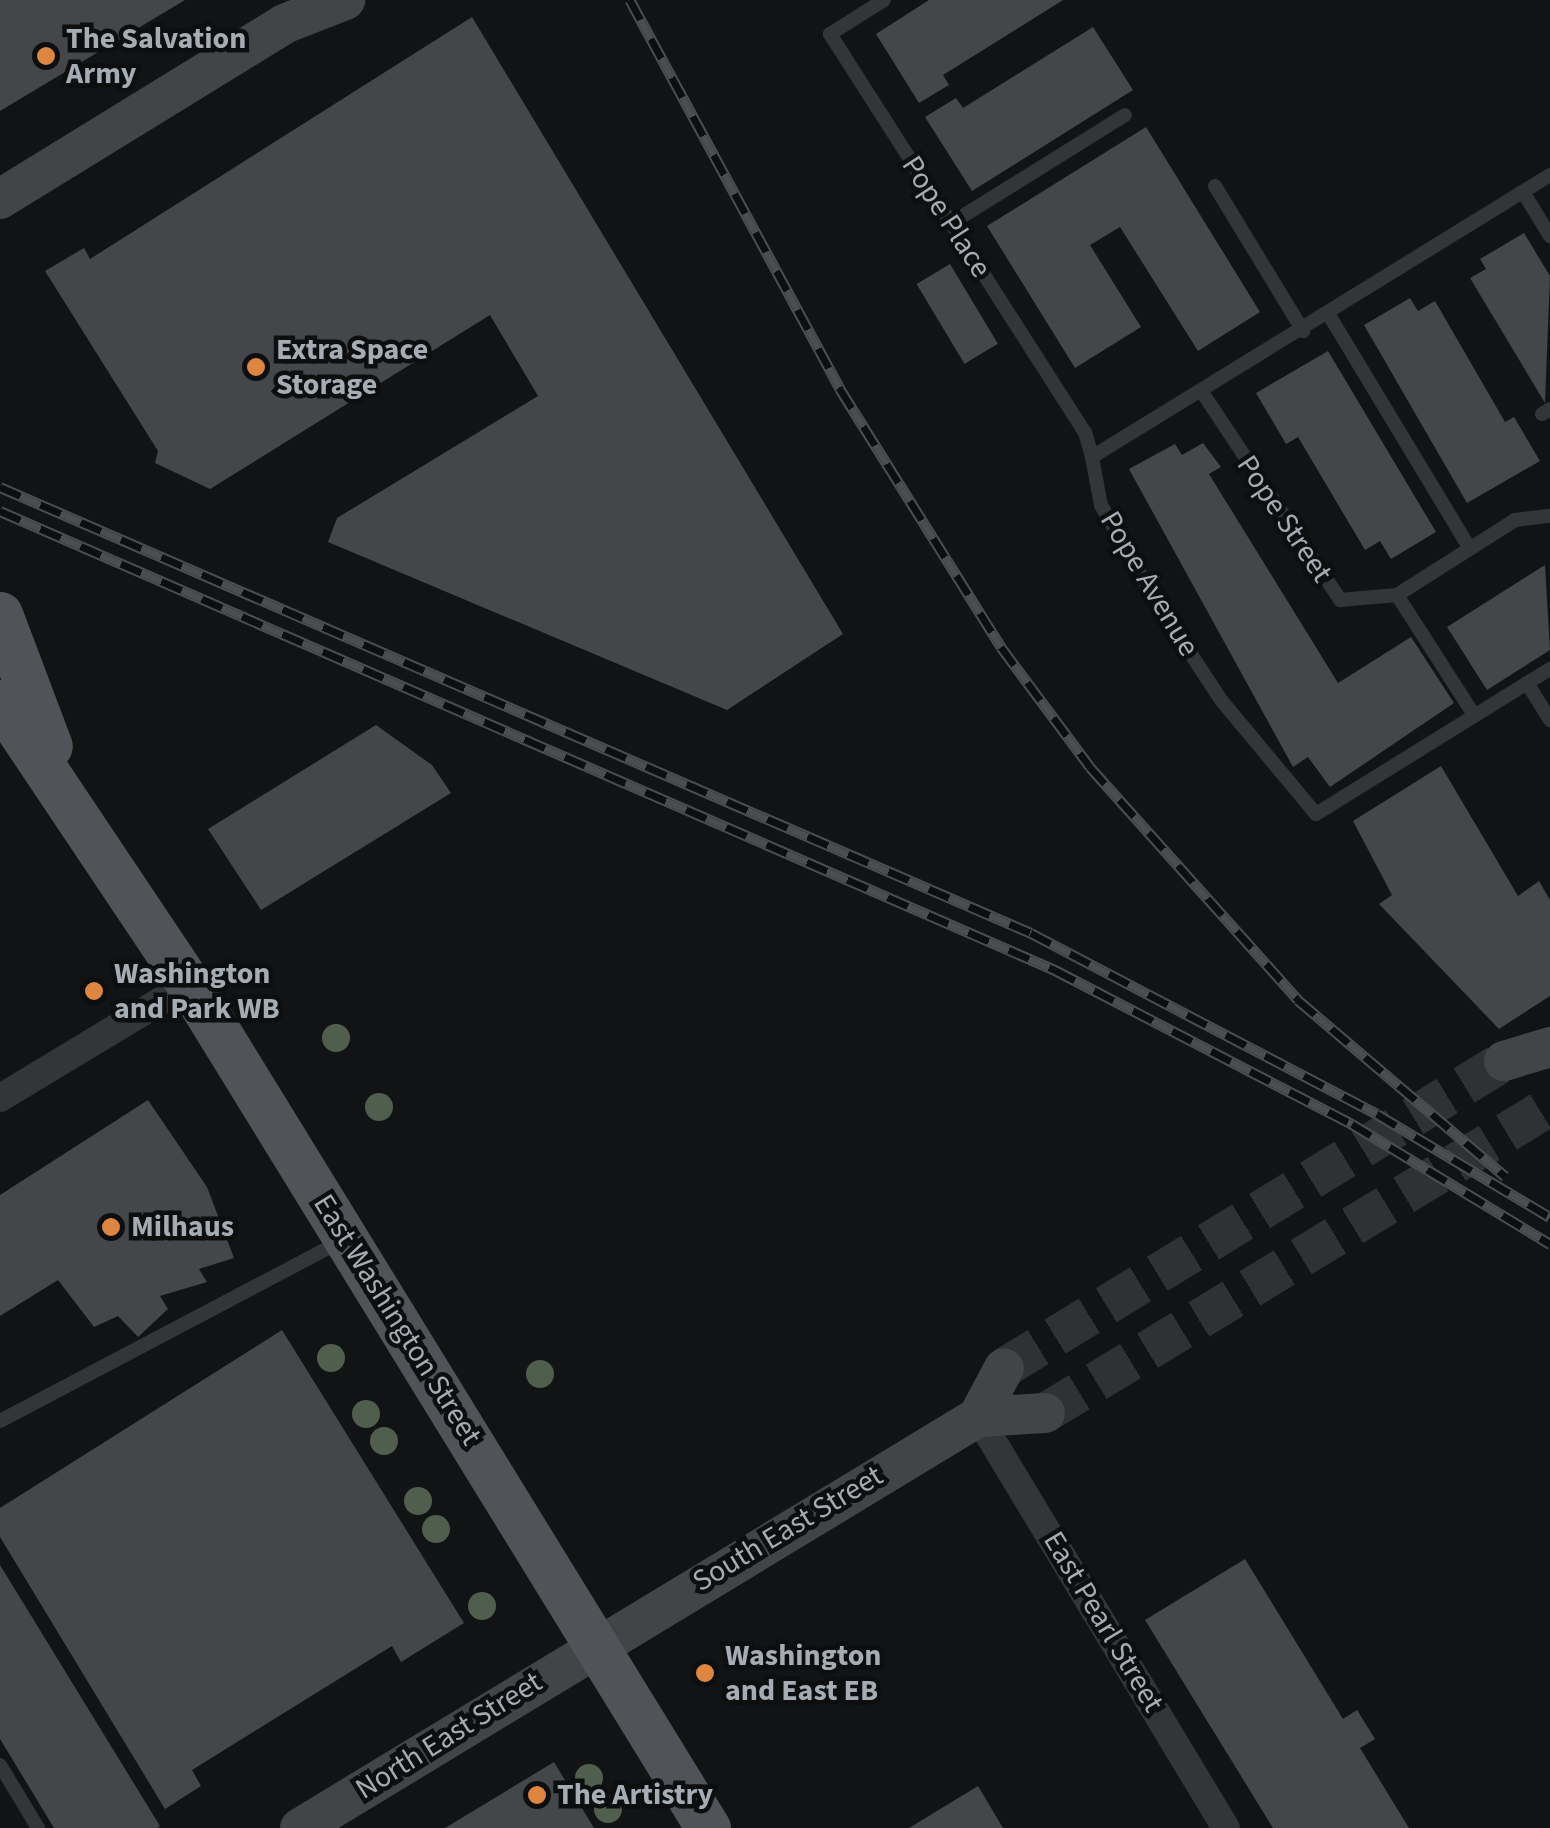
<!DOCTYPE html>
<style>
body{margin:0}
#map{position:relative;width:1550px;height:1828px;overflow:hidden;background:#121314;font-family:"Source Sans 3",sans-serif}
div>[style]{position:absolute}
.building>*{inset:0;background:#444649;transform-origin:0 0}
.secondary-tunnel>*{height:40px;margin-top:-20px;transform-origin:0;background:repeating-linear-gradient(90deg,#2f3234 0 40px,transparent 0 60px)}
.lane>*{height:14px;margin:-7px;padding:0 7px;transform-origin:7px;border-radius:7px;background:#343538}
.street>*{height:28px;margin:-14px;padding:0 14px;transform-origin:14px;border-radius:14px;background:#343538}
.secondary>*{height:40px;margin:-20px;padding:0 20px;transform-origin:20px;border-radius:20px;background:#424548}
.primary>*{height:45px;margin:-22.5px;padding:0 22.5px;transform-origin:22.5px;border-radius:22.5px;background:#505357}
.rail>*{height:11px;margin-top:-5.5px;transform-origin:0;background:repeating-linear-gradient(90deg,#0d0e0f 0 22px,#4b4e51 0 44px);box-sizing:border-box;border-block:2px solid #4b4e51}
.trees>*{width:28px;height:28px;margin:-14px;border-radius:50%;background:#505e4e}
.dots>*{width:28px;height:28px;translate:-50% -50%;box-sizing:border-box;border:5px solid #0d0e0f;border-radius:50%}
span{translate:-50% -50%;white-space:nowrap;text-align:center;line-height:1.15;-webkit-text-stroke:9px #0d0e0f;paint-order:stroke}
.poi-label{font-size:30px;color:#a5acb3;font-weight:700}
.left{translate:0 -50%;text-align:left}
.street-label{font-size:30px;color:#a5acb3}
</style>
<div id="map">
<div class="building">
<div style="clip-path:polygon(0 0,185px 0,0 111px)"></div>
<div style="clip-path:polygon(929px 0,1063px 0,943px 75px,949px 85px,919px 103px,876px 34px)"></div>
<div style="clip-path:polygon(472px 17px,843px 634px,727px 710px,328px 542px,337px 518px,538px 396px,490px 315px,210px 489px,155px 463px,158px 451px,45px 271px,84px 248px,90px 259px)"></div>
<div style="clip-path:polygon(1093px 27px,1133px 90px,972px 191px,925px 117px,956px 98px,963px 108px)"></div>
<div style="clip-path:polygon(1146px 127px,1260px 312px,1198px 351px,1120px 227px,1090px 245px,1141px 327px,1075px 368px,987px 226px)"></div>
<div style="clip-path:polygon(1524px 233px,1550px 276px,1545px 403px,1470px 278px,1486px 269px,1480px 259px)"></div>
<div style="left:950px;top:264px;width:93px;height:39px;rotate:59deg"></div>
<div style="clip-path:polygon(1410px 298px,1418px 311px,1435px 301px,1505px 422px,1514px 417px,1540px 461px,1467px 503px,1364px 325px)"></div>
<div style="clip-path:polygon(1328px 351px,1436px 532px,1391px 559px,1380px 541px,1365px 550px,1298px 437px,1286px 444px,1256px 393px)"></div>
<div style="clip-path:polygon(1203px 443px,1221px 467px,1209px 474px,1338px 683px,1411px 637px,1454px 703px,1330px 787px,1308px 757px,1293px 767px,1129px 469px,1175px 444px,1182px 455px)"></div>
<div style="clip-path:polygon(1545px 565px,1550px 650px,1487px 690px,1447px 627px)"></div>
<div style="clip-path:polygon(376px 725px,432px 765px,451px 793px,261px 910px,208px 829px)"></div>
<div style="clip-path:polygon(1441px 766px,1518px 896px,1539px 881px,1550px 900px,1550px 996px,1499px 1029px,1379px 904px,1392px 895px,1353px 821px)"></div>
<div style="clip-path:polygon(148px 1100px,207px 1187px,234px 1258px,199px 1269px,207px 1282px,160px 1296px,168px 1309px,138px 1337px,118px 1316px,94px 1327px,58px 1280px,0 1316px,0 1195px)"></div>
<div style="clip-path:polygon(282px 1330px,464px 1623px,401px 1662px,392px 1646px,192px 1770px,201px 1786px,165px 1809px,0 1537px,0 1508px)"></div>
<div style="clip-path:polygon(1245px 1559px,1343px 1719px,1357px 1710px,1375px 1739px,1360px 1748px,1409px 1828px,1273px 1828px,1145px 1620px)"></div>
<div style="clip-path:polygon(0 1565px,160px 1826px,157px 1828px,54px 1828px,0 1739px)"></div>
<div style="clip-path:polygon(554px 1762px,594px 1828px,445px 1828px)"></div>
<div style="clip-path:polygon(978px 1786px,1003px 1828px,909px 1828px)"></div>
</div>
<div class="secondary-tunnel">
<div style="left:1004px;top:1368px;width:587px;rotate:-31.55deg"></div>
<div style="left:1045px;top:1413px;width:591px;rotate:-31.3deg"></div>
</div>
<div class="lane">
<div style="left:884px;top:0;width:64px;rotate:147.8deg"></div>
<div style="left:830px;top:34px;width:473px;rotate:57.4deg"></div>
<div style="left:1085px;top:432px;width:26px;rotate:74deg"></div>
<div style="left:1550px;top:175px;width:538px;rotate:148.38deg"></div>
<div style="left:1092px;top:457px;width:49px;rotate:79.4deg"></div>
<div style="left:1101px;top:505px;width:101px;rotate:60.4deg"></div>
<div style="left:1151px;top:593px;width:128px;rotate:56.8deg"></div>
<div style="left:1221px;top:700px;width:148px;rotate:50.2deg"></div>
<div style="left:1316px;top:814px;width:275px;rotate:-31.8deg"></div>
<div style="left:1215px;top:186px;width:170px;rotate:58.7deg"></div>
<div style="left:1523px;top:192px;width:52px;rotate:58.5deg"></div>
<div style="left:950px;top:224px;width:206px;rotate:-31.9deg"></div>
<div style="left:1329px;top:315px;width:273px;rotate:58.9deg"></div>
<div style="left:1202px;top:392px;width:250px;rotate:56.4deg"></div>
<div style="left:1340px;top:600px;width:57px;rotate:-5deg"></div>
<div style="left:1397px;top:595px;width:140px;rotate:-32.4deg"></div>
<div style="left:1515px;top:520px;width:35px;rotate:-7deg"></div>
<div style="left:1542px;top:414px;width:9px;rotate:-32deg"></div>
<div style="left:1397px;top:595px;width:143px;rotate:57.3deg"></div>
<div style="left:1527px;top:683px;width:44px;rotate:58.1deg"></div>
<div style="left:0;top:1421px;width:384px;rotate:-27.8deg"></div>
<div style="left:0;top:1765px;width:74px;rotate:58.9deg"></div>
</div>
<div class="street">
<div style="left:0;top:1098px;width:221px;rotate:-31.1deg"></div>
<div style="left:978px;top:1417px;width:480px;rotate:58.9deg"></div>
</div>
<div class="secondary">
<div style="left:0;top:199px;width:334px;rotate:-31.6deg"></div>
<div style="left:284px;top:24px;width:66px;rotate:-21.5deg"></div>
<div style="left:1504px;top:1061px;width:48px;rotate:-16.9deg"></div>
<div style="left:978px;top:1417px;width:55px;rotate:-62deg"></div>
<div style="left:300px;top:1828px;width:793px;rotate:-31.22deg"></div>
<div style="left:978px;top:1417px;width:67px;rotate:-3.4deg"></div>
</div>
<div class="primary">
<div style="left:0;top:614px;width:141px;rotate:69.3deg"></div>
<div style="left:0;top:702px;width:339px;rotate:56.2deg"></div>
<div style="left:189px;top:984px;width:991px;rotate:58.41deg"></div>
</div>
<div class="rail">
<div style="left:630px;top:0;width:442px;rotate:61.6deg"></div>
<div style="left:840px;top:389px;width:304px;rotate:58deg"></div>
<div style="left:1001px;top:647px;width:149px;rotate:53.4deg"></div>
<div style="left:1090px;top:767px;width:312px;rotate:48.2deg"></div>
<div style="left:1298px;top:1000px;width:272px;rotate:40.4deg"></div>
<div style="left:0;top:487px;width:1123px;rotate:23.39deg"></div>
<div style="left:1031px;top:933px;width:390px;rotate:27.6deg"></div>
<div style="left:1377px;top:1114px;width:201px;rotate:30.8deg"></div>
<div style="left:0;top:511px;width:1151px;rotate:23.51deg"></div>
<div style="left:1055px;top:970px;width:335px;rotate:27.4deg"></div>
<div style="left:1352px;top:1124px;width:232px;rotate:31.2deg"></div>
</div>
<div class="trees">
<div style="left:336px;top:1038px"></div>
<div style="left:379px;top:1107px"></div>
<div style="left:331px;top:1358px"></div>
<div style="left:540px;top:1374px"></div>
<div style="left:366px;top:1414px"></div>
<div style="left:384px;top:1441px"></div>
<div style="left:418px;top:1501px"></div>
<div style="left:436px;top:1529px"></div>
<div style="left:482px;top:1606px"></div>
<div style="left:589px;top:1778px"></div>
<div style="left:608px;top:1809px"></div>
</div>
<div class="dots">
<div style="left:46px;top:56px;background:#dc8642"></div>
<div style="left:256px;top:367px;background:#dc8642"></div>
<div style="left:94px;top:991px;background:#dc8642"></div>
<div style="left:111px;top:1227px;background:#dc8642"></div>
<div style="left:705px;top:1673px;background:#dc8642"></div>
<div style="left:537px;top:1795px;background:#dc8642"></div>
</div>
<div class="poi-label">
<span class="left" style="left:66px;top:56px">The Salvation<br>Army</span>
<span class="left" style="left:276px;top:367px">Extra Space<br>Storage</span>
<span class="left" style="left:114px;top:991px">Washington<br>and Park WB</span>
<span class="left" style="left:131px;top:1227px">Milhaus</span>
<span class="left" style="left:725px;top:1673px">Washington<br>and East EB</span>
<span class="left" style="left:557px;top:1795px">The Artistry</span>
</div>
<div class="street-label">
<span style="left:946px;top:217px;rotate:57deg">Pope Place</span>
<span style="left:1284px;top:519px;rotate:56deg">Pope Street</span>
<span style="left:1149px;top:584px;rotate:59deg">Pope Avenue</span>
<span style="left:397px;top:1320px;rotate:58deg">East Washington Street</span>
<span style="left:788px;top:1529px;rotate:-31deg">South East Street</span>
<span style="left:1103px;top:1622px;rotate:59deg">East Pearl Street</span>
<span style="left:449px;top:1736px;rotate:-32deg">North East Street</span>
</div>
</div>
